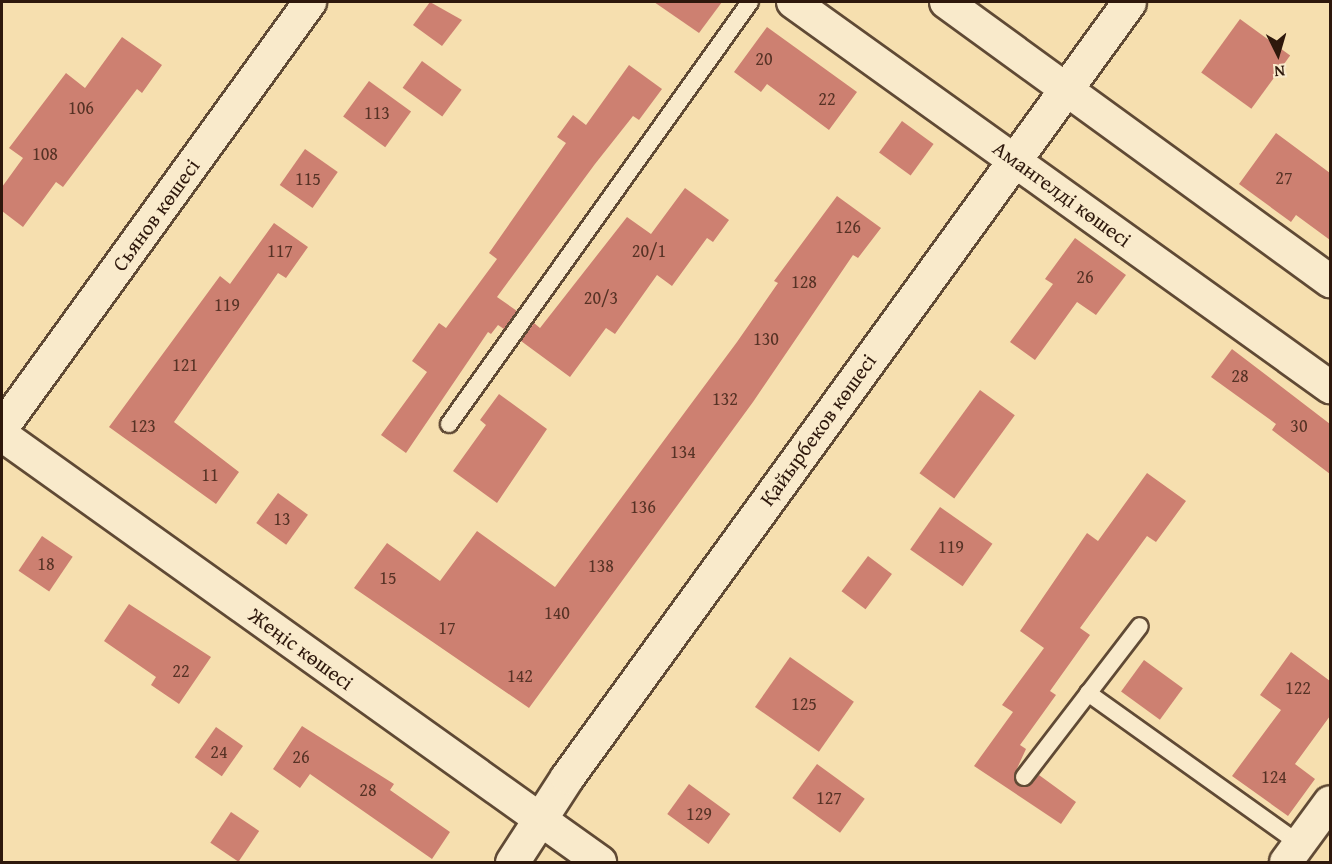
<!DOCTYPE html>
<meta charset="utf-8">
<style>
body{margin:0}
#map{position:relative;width:1332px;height:864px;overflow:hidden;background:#f6dfaf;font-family:"Gentium Book Plus",serif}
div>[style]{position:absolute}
.building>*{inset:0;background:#cd8071;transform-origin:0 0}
.roads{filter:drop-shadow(2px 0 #604a35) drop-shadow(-2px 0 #604a35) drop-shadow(0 2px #604a35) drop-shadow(0 -2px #604a35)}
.service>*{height:16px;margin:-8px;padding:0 8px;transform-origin:8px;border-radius:8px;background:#f9eacb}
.minor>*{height:32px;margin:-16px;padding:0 16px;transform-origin:16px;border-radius:16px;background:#f9eacb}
.secondary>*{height:33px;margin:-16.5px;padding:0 16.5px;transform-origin:16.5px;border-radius:16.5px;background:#f9eacb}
span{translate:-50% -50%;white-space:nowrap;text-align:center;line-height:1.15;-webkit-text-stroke:5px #f9eacb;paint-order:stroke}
.number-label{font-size:18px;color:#563225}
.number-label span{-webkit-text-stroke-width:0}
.street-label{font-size:21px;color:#2e180c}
.frame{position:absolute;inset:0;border:3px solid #2e180c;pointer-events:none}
.north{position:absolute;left:1248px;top:24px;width:60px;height:60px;-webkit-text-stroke:4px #f9eacb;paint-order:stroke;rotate:175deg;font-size:16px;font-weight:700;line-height:24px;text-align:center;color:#2e180c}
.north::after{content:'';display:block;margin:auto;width:21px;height:27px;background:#2e180c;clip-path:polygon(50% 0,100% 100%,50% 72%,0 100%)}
</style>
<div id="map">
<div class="building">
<div style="clip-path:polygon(430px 2px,462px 20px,442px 46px,413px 25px)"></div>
<div style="clip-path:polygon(654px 2px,722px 2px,699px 33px)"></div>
<div style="left:1240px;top:19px;width:62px;height:66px;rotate:36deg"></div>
<div style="clip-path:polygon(767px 27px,857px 92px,829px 130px,767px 84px,761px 92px,734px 72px)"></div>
<div style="clip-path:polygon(122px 37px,162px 65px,142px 93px,137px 89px,63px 187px,56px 182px,23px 227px,2px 211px,2px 187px,23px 158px,9px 148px,66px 73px,85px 88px)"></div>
<div style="left:422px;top:61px;width:49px;height:33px;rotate:36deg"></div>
<div style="clip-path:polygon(629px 65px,662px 89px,639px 120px,633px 116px,595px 164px,497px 297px,517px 311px,504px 329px,498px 325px,491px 334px,488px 332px,406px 453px,381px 435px,427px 372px,412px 361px,439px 323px,446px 328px,497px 259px,489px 253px,566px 143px,557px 137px,573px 115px,586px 125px)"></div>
<div style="left:369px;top:81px;width:52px;height:44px;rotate:36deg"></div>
<div style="left:902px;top:121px;width:39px;height:39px;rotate:36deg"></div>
<div style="clip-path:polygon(1276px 133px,1330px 173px,1330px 240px,1296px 215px,1291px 222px,1239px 184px)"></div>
<div style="left:305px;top:149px;width:40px;height:44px;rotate:35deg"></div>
<div style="clip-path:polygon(685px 188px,729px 220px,713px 242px,707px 238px,672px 286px,657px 275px,615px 334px,606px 328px,570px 377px,521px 341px,534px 323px,540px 328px,627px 217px,651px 234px)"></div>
<div style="clip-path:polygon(837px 196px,881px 228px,858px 258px,853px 255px,753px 402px,529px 708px,354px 588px,387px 543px,440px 581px,477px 531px,555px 587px,737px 342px,778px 283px,774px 281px)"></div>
<div style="clip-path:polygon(274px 223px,308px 247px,286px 278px,278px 273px,174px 422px,239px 472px,216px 504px,109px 427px,220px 276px,230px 284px)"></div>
<div style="clip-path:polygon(1075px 238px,1126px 275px,1096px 315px,1077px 302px,1035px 360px,1010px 342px,1053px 284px,1045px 279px)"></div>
<div style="clip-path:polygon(1232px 349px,1330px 424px,1330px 474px,1272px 430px,1276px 424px,1211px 377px)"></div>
<div style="left:980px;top:390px;width:43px;height:103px;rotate:36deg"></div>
<div style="clip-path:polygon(499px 394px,547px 429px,497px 503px,453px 471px,486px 425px,480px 420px)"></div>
<div style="clip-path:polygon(1147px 473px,1186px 501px,1156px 542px,1147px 536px,1080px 628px,1090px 635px,1050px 691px,1056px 695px,1020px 745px,1026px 749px,1014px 775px,1017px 785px,1029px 786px,1039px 775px,1076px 802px,1061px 824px,974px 766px,1013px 712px,1002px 705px,1044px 648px,1020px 631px,1087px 533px,1098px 541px)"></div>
<div style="left:278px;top:493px;width:37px;height:37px;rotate:36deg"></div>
<div style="left:940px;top:507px;width:64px;height:52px;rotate:35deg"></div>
<div style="left:42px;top:536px;width:37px;height:42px;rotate:34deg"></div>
<div style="left:868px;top:556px;width:30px;height:44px;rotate:37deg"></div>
<div style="clip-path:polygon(129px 604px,211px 657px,179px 704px,151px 685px,156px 677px,104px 641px)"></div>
<div style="clip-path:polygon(1291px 652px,1330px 681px,1330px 716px,1295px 764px,1315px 779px,1288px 816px,1232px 776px,1281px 710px,1260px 695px)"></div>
<div style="left:790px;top:657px;width:78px;height:61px;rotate:35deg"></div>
<div style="left:1144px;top:660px;width:48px;height:39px;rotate:36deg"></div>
<div style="clip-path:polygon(302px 726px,394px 784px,390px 790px,450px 832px,432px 859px,310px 774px,300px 788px,273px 769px)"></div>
<div style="left:216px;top:727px;width:33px;height:37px;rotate:35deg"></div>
<div style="left:817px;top:764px;width:59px;height:42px;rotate:36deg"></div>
<div style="left:689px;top:784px;width:51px;height:37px;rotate:36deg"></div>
<div style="left:231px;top:812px;width:34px;height:37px;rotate:34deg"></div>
</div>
<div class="roads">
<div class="service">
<div style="left:449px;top:424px;width:518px;rotate:-54.5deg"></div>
<div style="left:1088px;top:693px;width:260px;rotate:35.5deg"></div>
<div style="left:1024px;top:777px;width:190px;rotate:-52.5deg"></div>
</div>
<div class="minor">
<div style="left:793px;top:2px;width:661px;rotate:35.64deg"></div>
<div style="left:946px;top:2px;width:475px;rotate:36deg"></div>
<div style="left:2px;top:428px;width:526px;rotate:-54.13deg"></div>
<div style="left:2px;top:435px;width:735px;rotate:35.53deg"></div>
<div style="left:1286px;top:862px;width:74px;rotate:-53.7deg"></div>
</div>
<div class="secondary">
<div style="left:512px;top:862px;width:101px;rotate:-57.1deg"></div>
<div style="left:567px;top:777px;width:957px;rotate:-54.05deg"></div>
</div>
</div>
<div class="number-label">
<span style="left:764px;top:59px">20</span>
<span style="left:827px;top:99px">22</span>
<span style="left:81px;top:108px">106</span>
<span style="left:377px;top:113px">113</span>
<span style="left:45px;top:154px">108</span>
<span style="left:1284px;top:178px">27</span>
<span style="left:308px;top:179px">115</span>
<span style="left:848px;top:227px">126</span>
<span style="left:280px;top:251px">117</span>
<span style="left:649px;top:251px">20/1</span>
<span style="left:1085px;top:277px">26</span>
<span style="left:804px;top:282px">128</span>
<span style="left:601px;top:298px">20/3</span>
<span style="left:227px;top:305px">119</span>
<span style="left:766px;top:339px">130</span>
<span style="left:185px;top:365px">121</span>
<span style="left:1240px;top:376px">28</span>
<span style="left:725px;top:399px">132</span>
<span style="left:143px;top:426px">123</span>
<span style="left:1299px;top:426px">30</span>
<span style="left:683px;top:452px">134</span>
<span style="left:210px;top:475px">11</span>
<span style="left:643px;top:507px">136</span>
<span style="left:282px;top:519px">13</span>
<span style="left:951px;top:547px">119</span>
<span style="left:46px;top:564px">18</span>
<span style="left:601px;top:566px">138</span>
<span style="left:388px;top:578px">15</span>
<span style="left:557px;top:613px">140</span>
<span style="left:447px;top:628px">17</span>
<span style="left:181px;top:671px">22</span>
<span style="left:520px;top:676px">142</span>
<span style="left:1298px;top:688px">122</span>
<span style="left:804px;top:704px">125</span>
<span style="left:219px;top:752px">24</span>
<span style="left:301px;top:757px">26</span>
<span style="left:1274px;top:777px">124</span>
<span style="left:368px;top:790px">28</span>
<span style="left:829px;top:798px">127</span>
<span style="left:699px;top:814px">129</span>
</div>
<div class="street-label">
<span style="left:1062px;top:194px;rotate:36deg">Амангелді көшесі</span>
<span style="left:156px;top:215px;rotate:-54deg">Сьянов көшесі</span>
<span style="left:818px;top:430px;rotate:-54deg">Қайырбеков көшесі</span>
<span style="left:301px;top:649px;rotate:36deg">Жеңіс көшесі</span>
</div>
<div class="frame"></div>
<div class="north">N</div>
</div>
